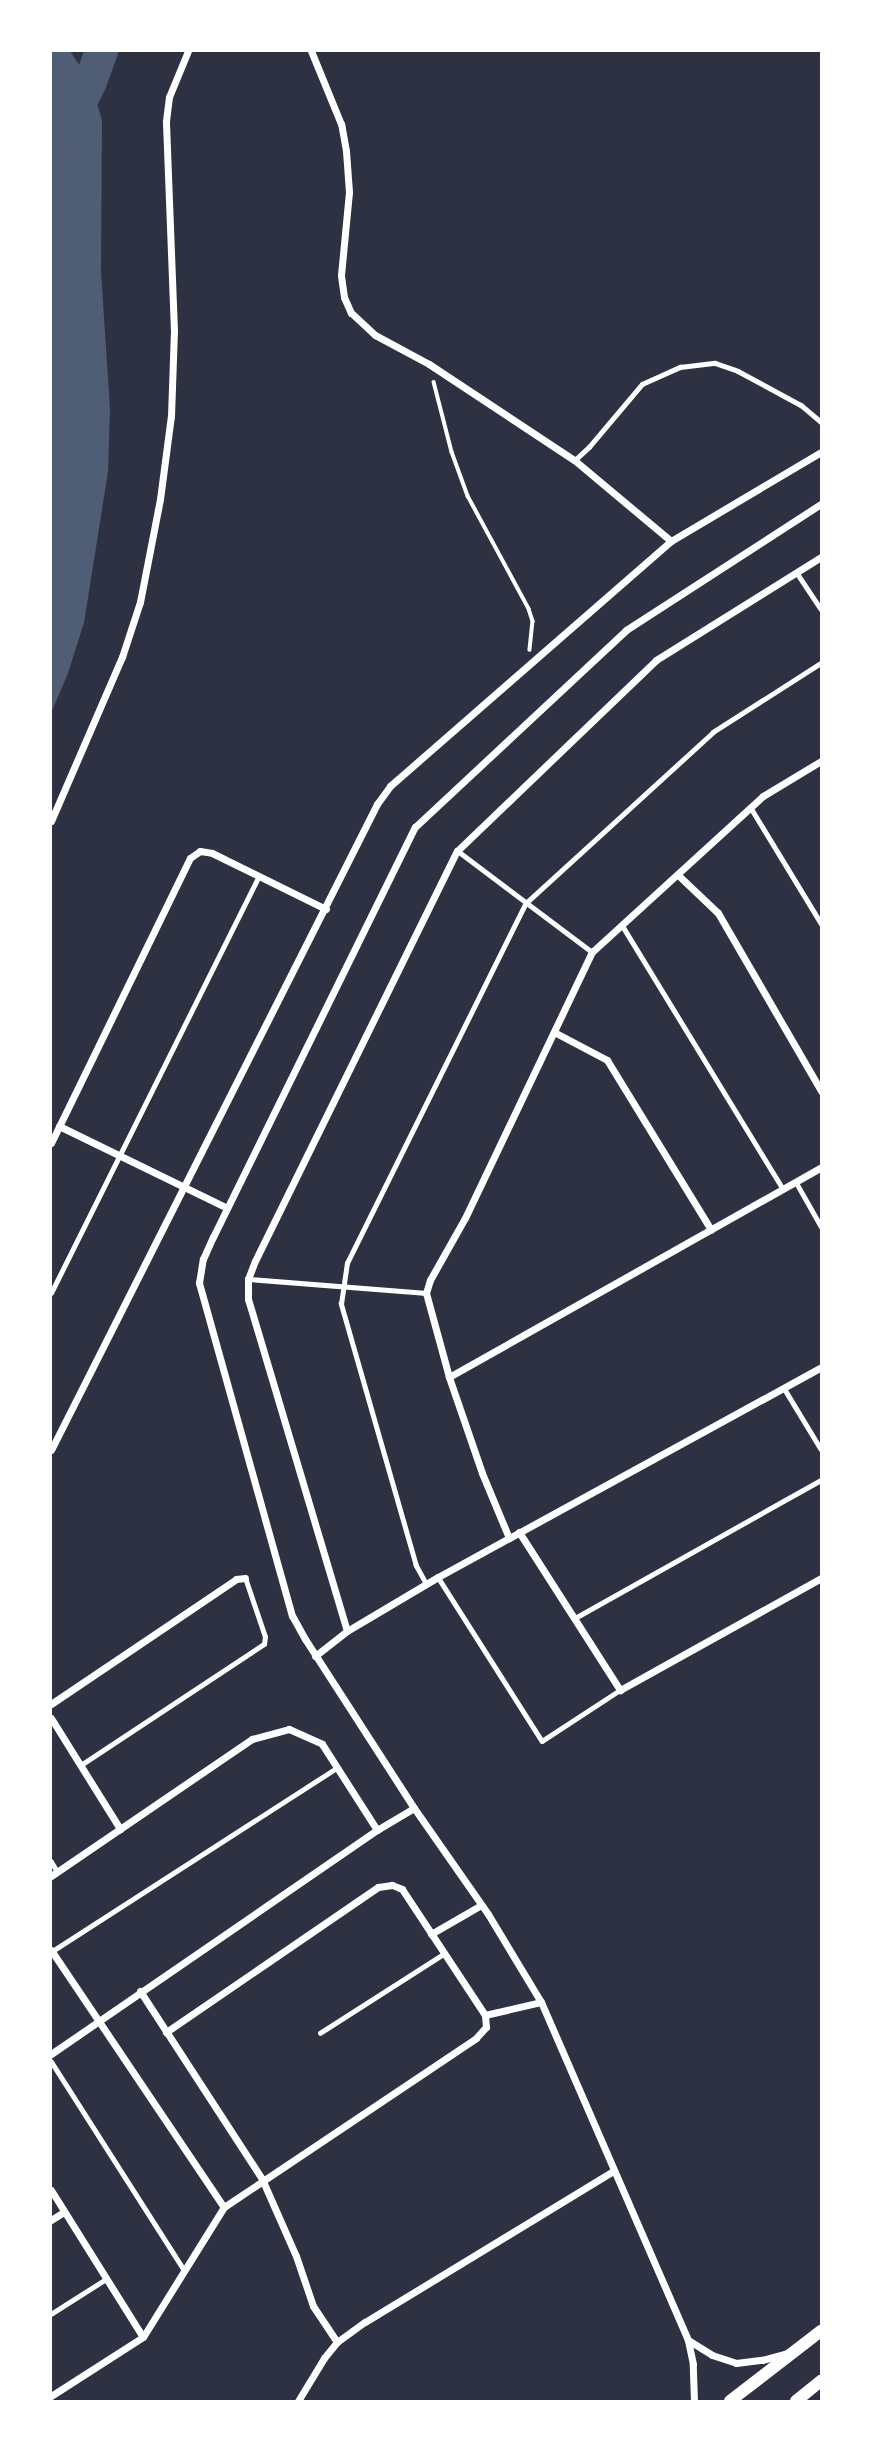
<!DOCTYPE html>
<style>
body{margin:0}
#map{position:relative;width:872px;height:2452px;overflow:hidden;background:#2d3142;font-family:"Public Sans",sans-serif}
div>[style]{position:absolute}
.water>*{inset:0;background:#4f5d75}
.river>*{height:33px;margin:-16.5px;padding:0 16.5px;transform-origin:16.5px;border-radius:16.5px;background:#4f5d75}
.path>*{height:3.5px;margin:-1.75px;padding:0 1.75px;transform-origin:1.75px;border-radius:1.75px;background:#fff}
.service>*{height:4.5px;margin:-2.25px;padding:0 2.25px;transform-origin:2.25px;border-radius:2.25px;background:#fff}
.minor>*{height:7px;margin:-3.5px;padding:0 3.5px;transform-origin:3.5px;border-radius:3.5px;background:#fff}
.primary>*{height:12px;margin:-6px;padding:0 6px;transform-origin:6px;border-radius:6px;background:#fff}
span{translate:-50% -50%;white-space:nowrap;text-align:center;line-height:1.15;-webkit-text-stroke:7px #fff;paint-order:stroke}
.frame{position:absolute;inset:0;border:52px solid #fff;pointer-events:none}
</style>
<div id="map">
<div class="water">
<div style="clip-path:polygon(51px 51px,70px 51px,90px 81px,102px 120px,101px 272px,110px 408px,108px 472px,84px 623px,67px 676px,51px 713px)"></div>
</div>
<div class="river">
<div style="left:51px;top:161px;width:89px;rotate:-64deg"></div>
<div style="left:90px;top:81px;width:32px;rotate:-70deg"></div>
</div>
<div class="path">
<div style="left:434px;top:382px;width:72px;rotate:75.6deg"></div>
<div style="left:452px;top:452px;width:47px;rotate:70deg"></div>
<div style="left:468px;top:496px;width:128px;rotate:61.6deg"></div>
<div style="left:529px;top:609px;width:13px;rotate:72deg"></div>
<div style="left:533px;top:621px;width:29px;rotate:96deg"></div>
</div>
<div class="service">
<div style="left:575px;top:460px;width:19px;rotate:-43deg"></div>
<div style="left:589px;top:447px;width:82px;rotate:-49.9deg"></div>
<div style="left:642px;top:384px;width:42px;rotate:-24.1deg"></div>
<div style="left:680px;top:367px;width:35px;rotate:-7deg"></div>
<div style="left:715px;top:363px;width:24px;rotate:19deg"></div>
<div style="left:738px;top:371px;width:72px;rotate:28.4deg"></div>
<div style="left:801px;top:405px;width:26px;rotate:40deg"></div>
<div style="left:797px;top:573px;width:43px;rotate:56.3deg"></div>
<div style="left:751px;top:808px;width:135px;rotate:58.7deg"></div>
<div style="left:458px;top:851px;width:168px;rotate:37deg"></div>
<div style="left:622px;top:925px;width:309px;rotate:58.6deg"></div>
<div style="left:796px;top:1182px;width:51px;rotate:60.4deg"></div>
<div style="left:249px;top:1279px;width:178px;rotate:4.5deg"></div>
<div style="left:51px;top:1293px;width:466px;rotate:-63.5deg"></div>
<div style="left:784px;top:1388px;width:71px;rotate:58.8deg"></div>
<div style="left:438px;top:1577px;width:194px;rotate:57.6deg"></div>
<div style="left:542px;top:1741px;width:93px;rotate:-33.2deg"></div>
<div style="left:426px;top:1584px;width:21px;rotate:-119deg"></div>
<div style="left:416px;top:1566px;width:273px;rotate:-106deg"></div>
<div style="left:341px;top:1304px;width:41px;rotate:-81.7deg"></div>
<div style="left:347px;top:1263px;width:402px;rotate:-63.6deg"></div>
<div style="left:526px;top:903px;width:253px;rotate:-42.4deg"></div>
<div style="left:713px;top:732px;width:128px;rotate:-32.6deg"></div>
<div style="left:575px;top:1618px;width:282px;rotate:-29.3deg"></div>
<div style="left:81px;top:1765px;width:219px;rotate:-33.5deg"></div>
<div style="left:264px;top:1644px;width:7px;rotate:-82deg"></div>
<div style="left:265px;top:1637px;width:62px;rotate:-108.7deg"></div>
<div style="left:51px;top:1861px;width:12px;rotate:59deg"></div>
<div style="left:51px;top:1952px;width:340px;rotate:-32.8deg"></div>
<div style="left:320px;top:2033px;width:148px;rotate:-32.6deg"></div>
<div style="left:51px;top:2061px;width:248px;rotate:57.5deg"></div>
<div style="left:51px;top:2314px;width:65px;rotate:-32.5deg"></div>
</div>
<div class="minor">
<div style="left:671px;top:541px;width:174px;rotate:-30.7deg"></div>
<div style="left:51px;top:821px;width:179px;rotate:-66.6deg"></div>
<div style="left:122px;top:657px;width:58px;rotate:-71.9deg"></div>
<div style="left:140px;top:602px;width:105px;rotate:-79deg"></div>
<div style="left:160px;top:499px;width:84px;rotate:-82.5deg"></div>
<div style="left:171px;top:416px;width:85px;rotate:-88deg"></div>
<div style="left:174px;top:331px;width:210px;rotate:-92.2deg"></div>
<div style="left:166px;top:121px;width:24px;rotate:-83deg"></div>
<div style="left:169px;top:97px;width:50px;rotate:-67.6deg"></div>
<div style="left:678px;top:875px;width:55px;rotate:43.5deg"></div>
<div style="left:718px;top:913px;width:206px;rotate:59.9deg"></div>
<div style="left:554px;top:1032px;width:60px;rotate:27.8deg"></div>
<div style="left:607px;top:1060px;width:199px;rotate:58.5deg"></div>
<div style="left:59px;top:1126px;width:187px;rotate:26deg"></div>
<div style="left:51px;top:1143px;width:317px;rotate:-64deg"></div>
<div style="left:190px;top:858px;width:12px;rotate:-35deg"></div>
<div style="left:200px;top:851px;width:12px;rotate:9deg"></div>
<div style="left:212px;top:853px;width:127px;rotate:26.2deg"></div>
<div style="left:449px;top:1377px;width:427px;rotate:-29.4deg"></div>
<div style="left:51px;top:1450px;width:724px;rotate:-63.22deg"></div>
<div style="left:377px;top:804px;width:22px;rotate:-54deg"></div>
<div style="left:390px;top:786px;width:373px;rotate:-41.1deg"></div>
<div style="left:671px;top:541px;width:126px;rotate:-140.1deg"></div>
<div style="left:574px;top:460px;width:174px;rotate:-146.5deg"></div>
<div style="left:429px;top:364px;width:61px;rotate:-151.8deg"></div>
<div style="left:375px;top:335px;width:33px;rotate:-137deg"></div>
<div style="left:351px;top:313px;width:17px;rotate:-114deg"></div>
<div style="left:344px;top:297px;width:22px;rotate:-98deg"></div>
<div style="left:341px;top:275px;width:83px;rotate:-84.5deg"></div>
<div style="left:349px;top:192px;width:41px;rotate:-94.2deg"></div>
<div style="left:346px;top:151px;width:27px;rotate:-100deg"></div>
<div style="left:341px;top:124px;width:79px;rotate:-112.3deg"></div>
<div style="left:519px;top:1532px;width:188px;rotate:57.4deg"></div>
<div style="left:620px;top:1690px;width:230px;rotate:-29.1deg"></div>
<div style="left:509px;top:1538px;width:70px;rotate:-112.6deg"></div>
<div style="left:482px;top:1473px;width:102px;rotate:-109deg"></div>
<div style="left:449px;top:1377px;width:87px;rotate:-105.3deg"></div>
<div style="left:426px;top:1293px;width:14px;rotate:-73deg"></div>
<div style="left:430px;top:1280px;width:71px;rotate:-60.6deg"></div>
<div style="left:465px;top:1218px;width:295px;rotate:-64.5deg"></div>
<div style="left:592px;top:952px;width:231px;rotate:-42.4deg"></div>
<div style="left:763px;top:796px;width:68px;rotate:-31.1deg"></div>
<div style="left:347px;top:1631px;width:346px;rotate:-106.6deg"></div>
<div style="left:248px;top:1299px;width:20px;rotate:-90deg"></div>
<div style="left:248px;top:1279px;width:19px;rotate:-69deg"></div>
<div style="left:255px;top:1261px;width:457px;rotate:-63.8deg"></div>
<div style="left:457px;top:851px;width:276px;rotate:-43.8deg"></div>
<div style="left:656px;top:660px;width:195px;rotate:-32deg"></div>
<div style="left:315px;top:1656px;width:41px;rotate:-38deg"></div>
<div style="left:347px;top:1631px;width:106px;rotate:-30.7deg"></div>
<div style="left:438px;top:1577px;width:437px;rotate:-28.7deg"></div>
<div style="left:51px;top:1704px;width:223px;rotate:-34deg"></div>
<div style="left:236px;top:1579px;width:9px;rotate:-6deg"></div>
<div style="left:51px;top:1718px;width:131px;rotate:58.1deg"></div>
<div style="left:51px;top:1876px;width:243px;rotate:-34.3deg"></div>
<div style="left:252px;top:1739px;width:38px;rotate:-15deg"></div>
<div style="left:289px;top:1729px;width:36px;rotate:24deg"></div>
<div style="left:322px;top:1744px;width:102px;rotate:57.4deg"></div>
<div style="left:431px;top:1934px;width:58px;rotate:-30.1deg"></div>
<div style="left:51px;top:1950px;width:310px;rotate:56.1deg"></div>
<div style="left:140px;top:1991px;width:224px;rotate:57deg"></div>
<div style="left:262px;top:2179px;width:84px;rotate:66.2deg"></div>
<div style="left:296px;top:2256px;width:53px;rotate:71.2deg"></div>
<div style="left:313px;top:2306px;width:43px;rotate:56.3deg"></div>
<div style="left:485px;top:2015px;width:57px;rotate:-13.1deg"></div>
<div style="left:51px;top:2054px;width:396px;rotate:-34.5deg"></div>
<div style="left:377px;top:1830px;width:43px;rotate:-30.7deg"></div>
<div style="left:51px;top:2190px;width:173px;rotate:58deg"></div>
<div style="left:51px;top:2220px;width:15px;rotate:-32deg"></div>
<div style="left:688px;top:2340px;width:28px;rotate:32deg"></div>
<div style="left:712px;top:2355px;width:25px;rotate:18deg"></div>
<div style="left:736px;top:2363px;width:26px;rotate:-7deg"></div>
<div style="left:762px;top:2360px;width:28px;rotate:-15deg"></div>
<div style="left:51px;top:2396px;width:109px;rotate:-32.7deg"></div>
<div style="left:143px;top:2337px;width:153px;rotate:-58.1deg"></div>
<div style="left:224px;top:2207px;width:303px;rotate:-33.8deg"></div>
<div style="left:476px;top:2038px;width:15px;rotate:-48deg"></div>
<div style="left:486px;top:2027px;width:12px;rotate:-95deg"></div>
<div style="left:485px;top:2015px;width:151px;rotate:-123.4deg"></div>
<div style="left:402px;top:1889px;width:11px;rotate:-158deg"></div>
<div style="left:392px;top:1885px;width:14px;rotate:172deg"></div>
<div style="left:378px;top:1887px;width:257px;rotate:145.6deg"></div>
<div style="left:298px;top:2401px;width:50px;rotate:-58.8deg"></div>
<div style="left:324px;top:2358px;width:21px;rotate:-51deg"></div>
<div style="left:337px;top:2342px;width:34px;rotate:-36deg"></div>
<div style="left:365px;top:2322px;width:290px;rotate:-31.3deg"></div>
<div style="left:694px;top:2401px;width:37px;rotate:-92deg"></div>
<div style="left:693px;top:2364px;width:25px;rotate:-102deg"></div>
<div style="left:688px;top:2340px;width:369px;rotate:-113.5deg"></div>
<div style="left:541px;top:2002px;width:103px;rotate:-121.1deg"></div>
<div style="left:488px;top:1914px;width:129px;rotate:-124.9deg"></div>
<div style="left:414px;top:1808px;width:201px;rotate:-122.8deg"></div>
<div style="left:305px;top:1639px;width:26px;rotate:-119deg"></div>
<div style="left:292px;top:1616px;width:346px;rotate:-105.6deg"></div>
<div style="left:199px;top:1283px;width:24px;rotate:-81deg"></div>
<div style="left:203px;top:1259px;width:24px;rotate:-66deg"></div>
<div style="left:213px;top:1237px;width:457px;rotate:-63.8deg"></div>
<div style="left:415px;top:827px;width:289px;rotate:-43deg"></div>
<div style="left:626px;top:630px;width:232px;rotate:-32.9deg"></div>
</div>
<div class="primary">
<div style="left:730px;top:2401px;width:115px;rotate:-37.6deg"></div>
<div style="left:796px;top:2401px;width:32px;rotate:-39deg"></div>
</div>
<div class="frame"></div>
</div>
